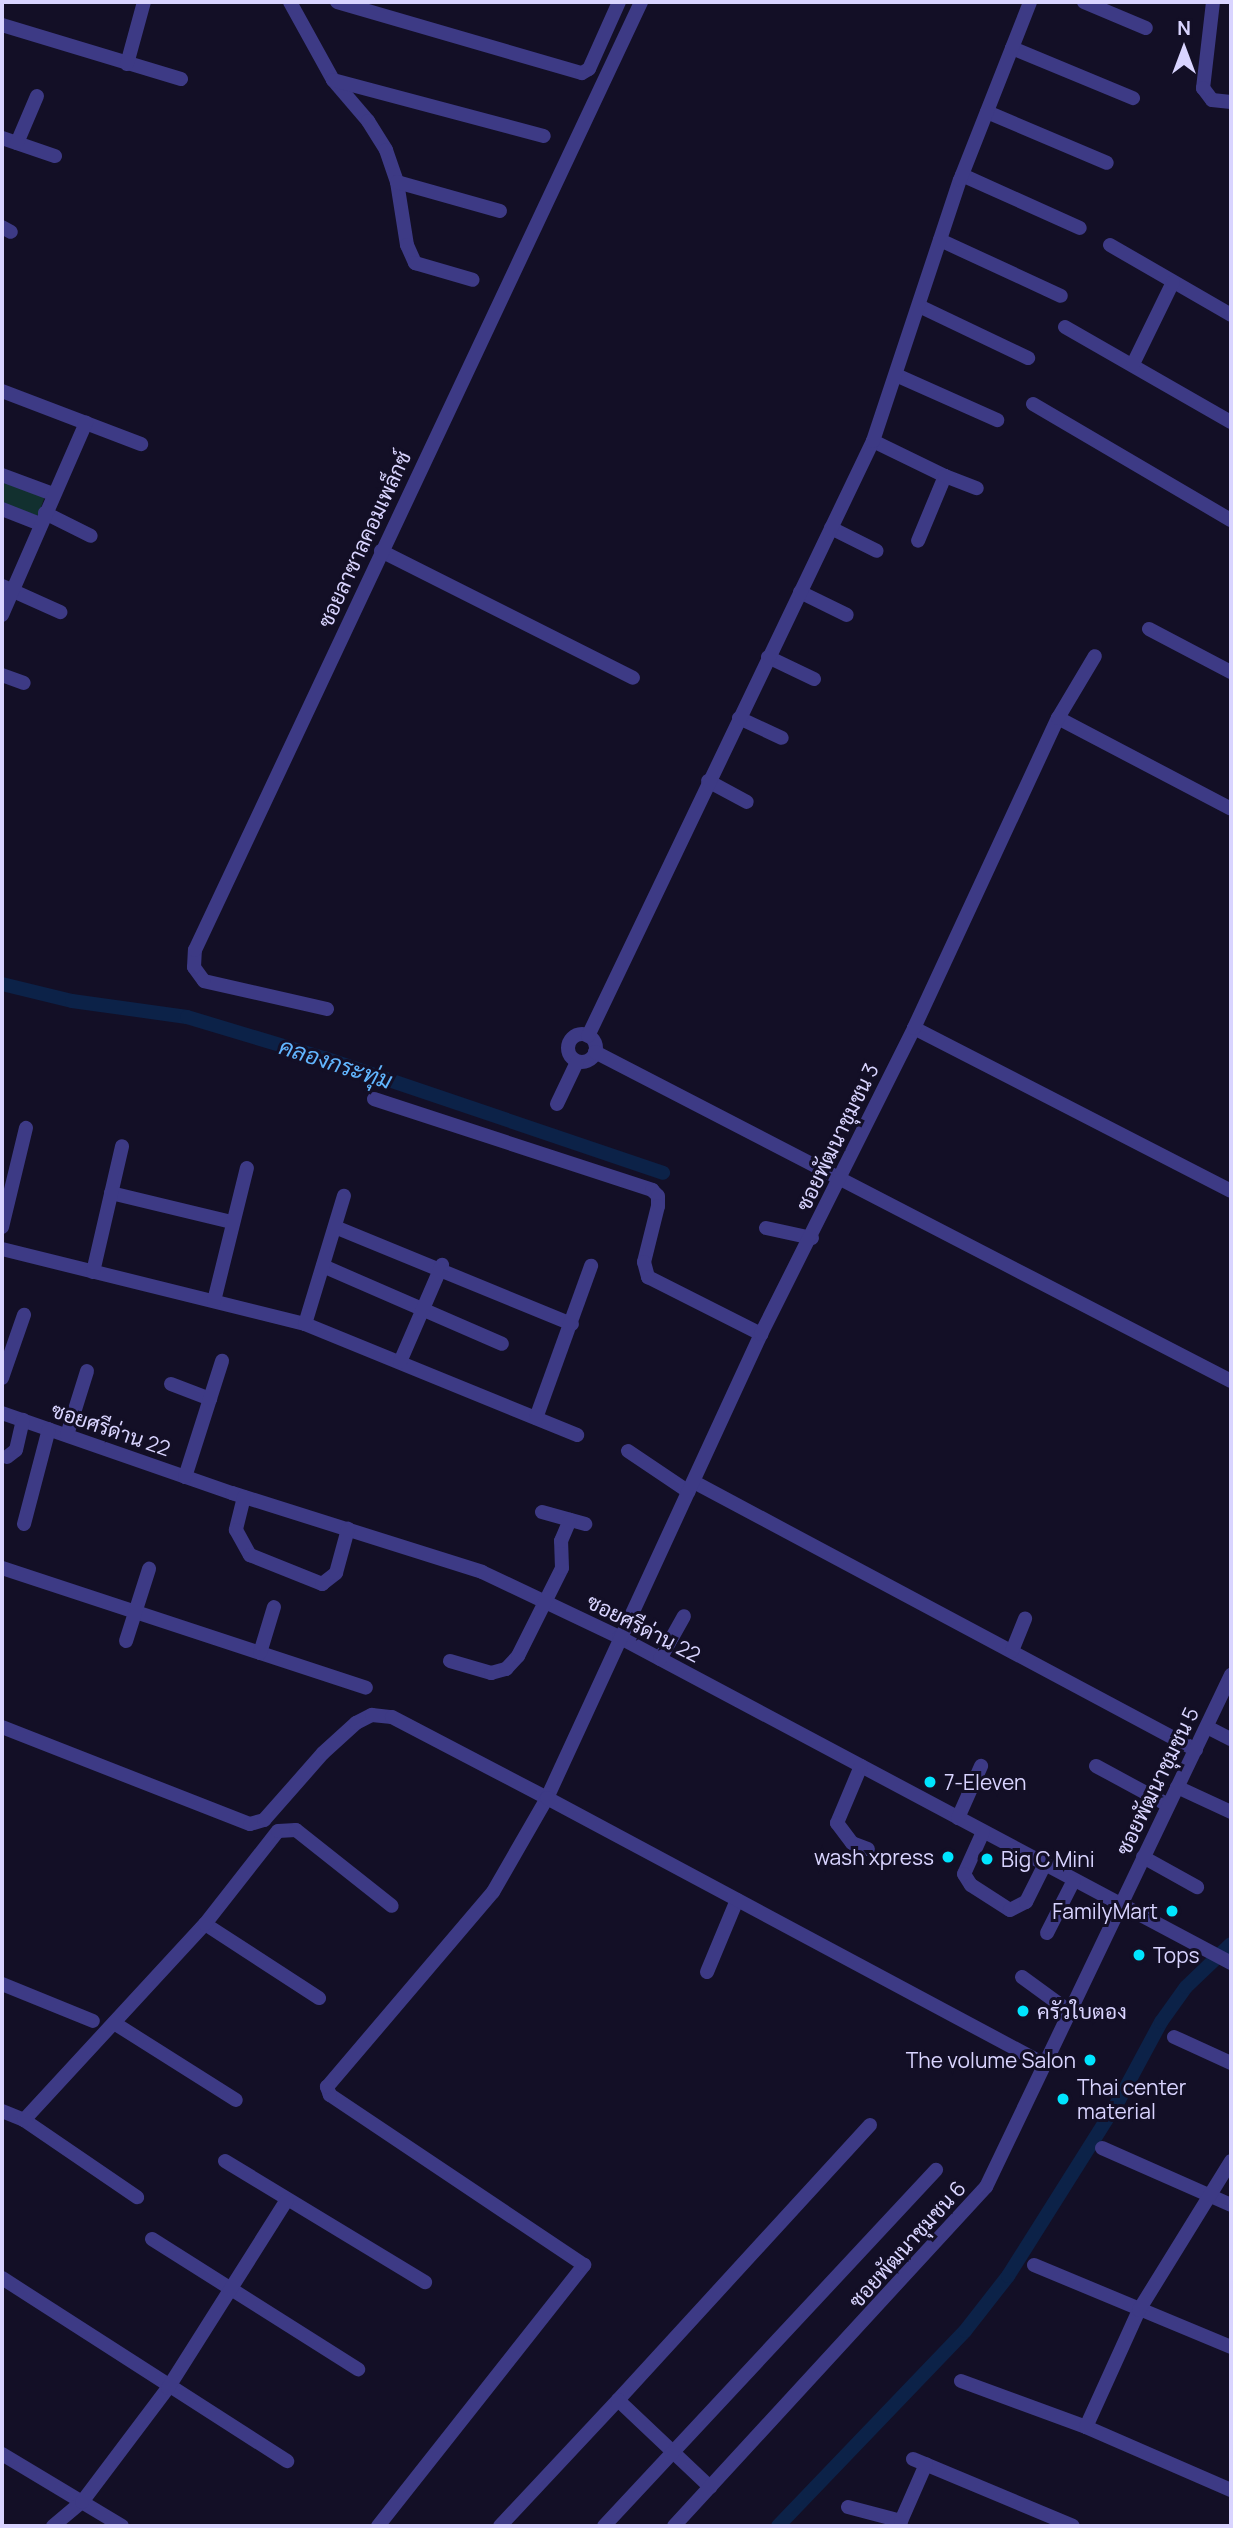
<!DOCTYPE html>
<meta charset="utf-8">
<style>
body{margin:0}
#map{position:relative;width:1233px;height:2528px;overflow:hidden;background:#130f26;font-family:Manrope,Sarabun,sans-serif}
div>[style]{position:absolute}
.green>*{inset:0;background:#12302f}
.canal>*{height:14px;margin:-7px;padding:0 7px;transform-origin:7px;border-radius:7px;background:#0c2248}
.minor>*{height:14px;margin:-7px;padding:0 7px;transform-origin:7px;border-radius:7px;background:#3d3a85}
.minor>.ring{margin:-7px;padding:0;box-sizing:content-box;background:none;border:14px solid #3d3a85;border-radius:50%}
.dots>*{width:19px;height:19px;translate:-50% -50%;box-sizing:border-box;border:4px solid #130f26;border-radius:50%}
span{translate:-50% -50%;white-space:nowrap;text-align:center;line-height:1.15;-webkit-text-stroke:6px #130f26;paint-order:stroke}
.street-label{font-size:21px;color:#d9d4ff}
.poi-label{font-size:21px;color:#d9d4ff}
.left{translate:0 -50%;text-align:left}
.right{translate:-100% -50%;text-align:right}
.water-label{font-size:23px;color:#62b6ff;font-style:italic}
.frame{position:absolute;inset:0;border:4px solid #d9d4ff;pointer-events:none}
.north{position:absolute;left:1149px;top:14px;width:70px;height:70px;-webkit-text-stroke:5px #130f26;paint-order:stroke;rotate:0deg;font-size:19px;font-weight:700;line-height:28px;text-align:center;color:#d9d4ff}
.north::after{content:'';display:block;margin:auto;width:24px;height:32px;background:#d9d4ff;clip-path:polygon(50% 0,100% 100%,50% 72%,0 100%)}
</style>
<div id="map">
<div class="green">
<div style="clip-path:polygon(2px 479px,45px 496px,38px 516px,2px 503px)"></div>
</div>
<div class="canal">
<div style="left:2px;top:984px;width:72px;rotate:13.7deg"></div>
<div style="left:72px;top:1001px;width:116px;rotate:7.9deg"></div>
<div style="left:187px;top:1017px;width:143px;rotate:16.7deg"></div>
<div style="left:324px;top:1058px;width:358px;rotate:18.7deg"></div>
<div style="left:778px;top:2526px;width:270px;rotate:-46.2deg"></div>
<div style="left:965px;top:2331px;width:70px;rotate:-52deg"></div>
<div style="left:1008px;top:2276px;width:208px;rotate:-57.8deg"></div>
<div style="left:1119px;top:2100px;width:89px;rotate:-61.7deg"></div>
<div style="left:1161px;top:2022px;width:43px;rotate:-54.5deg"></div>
<div style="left:1186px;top:1987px;width:62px;rotate:-43.7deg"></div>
</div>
<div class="minor">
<div style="left:290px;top:2px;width:89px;rotate:61.1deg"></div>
<div style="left:333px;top:80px;width:54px;rotate:49.5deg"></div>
<div style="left:368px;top:121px;width:34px;rotate:58deg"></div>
<div style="left:386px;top:150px;width:34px;rotate:71deg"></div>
<div style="left:397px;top:182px;width:64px;rotate:81deg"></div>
<div style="left:407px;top:245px;width:20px;rotate:66deg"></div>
<div style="left:415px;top:263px;width:60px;rotate:16.3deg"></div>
<div style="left:337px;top:2px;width:255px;rotate:16.2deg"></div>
<div style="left:582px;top:73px;width:8px;rotate:-30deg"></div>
<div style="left:589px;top:69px;width:73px;rotate:-65.9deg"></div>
<div style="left:1084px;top:2px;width:67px;rotate:22.8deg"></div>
<div style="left:1213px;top:2px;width:87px;rotate:96.6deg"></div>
<div style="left:1203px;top:88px;width:15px;rotate:53deg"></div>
<div style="left:1212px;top:100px;width:19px;rotate:6deg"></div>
<div style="left:2px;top:25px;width:187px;rotate:16.8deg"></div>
<div style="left:1012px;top:48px;width:131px;rotate:22.5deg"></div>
<div style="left:127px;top:64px;width:64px;rotate:-74.7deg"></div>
<div style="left:333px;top:80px;width:218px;rotate:14.9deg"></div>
<div style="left:987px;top:112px;width:130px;rotate:23deg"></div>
<div style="left:2px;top:138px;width:56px;rotate:18.8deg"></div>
<div style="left:17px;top:143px;width:51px;rotate:-66.9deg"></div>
<div style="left:962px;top:175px;width:129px;rotate:24.2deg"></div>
<div style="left:397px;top:182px;width:107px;rotate:15.7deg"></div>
<div style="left:2px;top:227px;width:10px;rotate:29deg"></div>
<div style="left:940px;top:240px;width:133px;rotate:24.8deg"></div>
<div style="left:1110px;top:245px;width:140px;rotate:30deg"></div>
<div style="left:919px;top:306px;width:121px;rotate:25.5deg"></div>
<div style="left:1065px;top:327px;width:191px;rotate:29.8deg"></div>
<div style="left:1133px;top:364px;width:91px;rotate:-64deg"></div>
<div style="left:896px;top:375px;width:111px;rotate:24deg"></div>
<div style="left:2px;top:391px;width:149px;rotate:20.9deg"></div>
<div style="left:1033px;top:404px;width:229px;rotate:30.4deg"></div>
<div style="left:873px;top:441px;width:80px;rotate:25.9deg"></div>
<div style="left:945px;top:476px;width:70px;rotate:112.6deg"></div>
<div style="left:2px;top:475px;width:54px;rotate:20.4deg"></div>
<div style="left:945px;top:476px;width:34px;rotate:21deg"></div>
<div style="left:2px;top:509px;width:41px;rotate:21.5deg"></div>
<div style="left:45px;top:513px;width:51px;rotate:26.6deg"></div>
<div style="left:831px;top:528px;width:51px;rotate:26.6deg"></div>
<div style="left:381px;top:551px;width:282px;rotate:26.7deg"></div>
<div style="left:2px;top:586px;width:64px;rotate:24.1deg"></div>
<div style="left:800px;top:592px;width:52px;rotate:26.1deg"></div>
<div style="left:2px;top:615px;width:210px;rotate:-66.4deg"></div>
<div style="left:1149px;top:629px;width:93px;rotate:27.7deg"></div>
<div style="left:768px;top:657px;width:51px;rotate:25.6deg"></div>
<div style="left:2px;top:675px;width:23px;rotate:20deg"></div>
<div style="left:739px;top:718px;width:47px;rotate:24.9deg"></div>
<div style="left:1058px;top:718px;width:195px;rotate:27.7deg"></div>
<div style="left:708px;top:781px;width:44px;rotate:28.3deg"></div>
<div style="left:327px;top:1009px;width:126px;rotate:-167.2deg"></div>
<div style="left:204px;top:981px;width:17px;rotate:-126deg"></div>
<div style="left:194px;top:967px;width:17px;rotate:-87deg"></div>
<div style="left:195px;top:950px;width:1048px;rotate:-64.8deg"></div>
<div style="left:914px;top:1028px;width:356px;rotate:27.2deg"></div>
<div class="ring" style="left:568px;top:1034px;width:14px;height:14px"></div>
<div style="left:588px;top:1036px;width:660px;rotate:-64.41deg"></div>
<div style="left:873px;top:441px;width:275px;rotate:-71.6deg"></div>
<div style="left:960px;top:180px;width:191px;rotate:-68.5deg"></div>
<div style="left:595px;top:1052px;width:716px;rotate:27.35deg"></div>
<div style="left:374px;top:1099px;width:293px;rotate:18.1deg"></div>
<div style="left:652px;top:1190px;width:8px;rotate:45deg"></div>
<div style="left:658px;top:1196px;width:10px;rotate:90deg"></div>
<div style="left:658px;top:1206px;width:58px;rotate:104deg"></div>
<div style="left:644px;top:1262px;width:16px;rotate:75deg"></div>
<div style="left:648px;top:1277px;width:127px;rotate:26.8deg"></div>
<div style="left:557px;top:1104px;width:47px;rotate:-64.5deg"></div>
<div style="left:111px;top:1193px;width:124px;rotate:13.5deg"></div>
<div style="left:2px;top:1227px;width:102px;rotate:-76.4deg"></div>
<div style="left:335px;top:1227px;width:256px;rotate:22.3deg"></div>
<div style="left:766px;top:1228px;width:47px;rotate:12.3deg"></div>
<div style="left:2px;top:1249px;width:312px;rotate:13.9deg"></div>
<div style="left:305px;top:1324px;width:294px;rotate:22.2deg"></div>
<div style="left:323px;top:1266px;width:195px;rotate:23.5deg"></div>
<div style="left:93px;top:1272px;width:129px;rotate:-77deg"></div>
<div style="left:214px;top:1301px;width:137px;rotate:-76.1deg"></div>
<div style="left:305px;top:1324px;width:134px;rotate:-73.1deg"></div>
<div style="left:400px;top:1362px;width:106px;rotate:-66.6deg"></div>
<div style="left:2px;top:1378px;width:67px;rotate:-70.8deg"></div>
<div style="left:171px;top:1384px;width:42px;rotate:21deg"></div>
<div style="left:2px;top:1413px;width:244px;rotate:19.2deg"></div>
<div style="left:232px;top:1493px;width:262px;rotate:17.5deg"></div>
<div style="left:482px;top:1572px;width:152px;rotate:25.4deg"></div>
<div style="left:619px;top:1637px;width:693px;rotate:28.04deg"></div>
<div style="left:536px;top:1418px;width:162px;rotate:-70.1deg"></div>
<div style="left:67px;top:1435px;width:67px;rotate:-72.6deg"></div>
<div style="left:628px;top:1451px;width:73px;rotate:33.9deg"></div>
<div style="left:7px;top:1457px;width:11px;rotate:-38deg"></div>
<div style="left:16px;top:1450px;width:31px;rotate:-77deg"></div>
<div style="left:185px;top:1477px;width:122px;rotate:-72.3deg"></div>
<div style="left:694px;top:1482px;width:569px;rotate:28.1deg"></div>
<div style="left:244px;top:1497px;width:34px;rotate:104deg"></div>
<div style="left:236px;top:1530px;width:29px;rotate:61deg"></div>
<div style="left:250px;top:1555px;width:78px;rotate:21.9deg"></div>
<div style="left:322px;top:1584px;width:18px;rotate:-38deg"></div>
<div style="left:336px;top:1573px;width:46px;rotate:-74.7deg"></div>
<div style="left:542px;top:1512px;width:45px;rotate:15.6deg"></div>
<div style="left:24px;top:1524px;width:98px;rotate:-75.3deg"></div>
<div style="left:2px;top:1568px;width:383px;rotate:18.2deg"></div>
<div style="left:126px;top:1641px;width:76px;rotate:-72.3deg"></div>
<div style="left:1012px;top:1651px;width:35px;rotate:-68deg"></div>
<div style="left:260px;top:1653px;width:48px;rotate:-73.1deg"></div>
<div style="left:660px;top:1659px;width:49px;rotate:-60.8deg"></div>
<div style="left:450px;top:1661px;width:43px;rotate:16.3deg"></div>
<div style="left:491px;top:1673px;width:16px;rotate:-15deg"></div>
<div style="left:506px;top:1669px;width:18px;rotate:-47deg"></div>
<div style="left:518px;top:1656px;width:98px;rotate:-63.4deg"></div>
<div style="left:562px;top:1568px;width:27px;rotate:-92deg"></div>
<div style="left:561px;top:1541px;width:23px;rotate:-67deg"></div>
<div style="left:2px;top:1727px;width:266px;rotate:21.4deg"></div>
<div style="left:250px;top:1824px;width:15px;rotate:-16deg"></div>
<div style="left:264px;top:1820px;width:89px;rotate:-48.6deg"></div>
<div style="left:323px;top:1753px;width:45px;rotate:-42.3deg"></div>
<div style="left:356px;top:1723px;width:18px;rotate:-27deg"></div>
<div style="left:372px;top:1715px;width:20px;rotate:6deg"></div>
<div style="left:392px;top:1717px;width:175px;rotate:27.6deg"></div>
<div style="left:547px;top:1798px;width:511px;rotate:-65.24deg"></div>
<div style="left:761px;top:1334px;width:342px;rotate:-63.4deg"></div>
<div style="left:914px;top:1028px;width:342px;rotate:-65.1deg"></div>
<div style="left:1058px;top:718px;width:72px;rotate:-59.2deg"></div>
<div style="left:1207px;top:1727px;width:27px;rotate:27deg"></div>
<div style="left:861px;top:1766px;width:62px;rotate:112.8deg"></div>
<div style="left:837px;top:1823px;width:25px;rotate:53deg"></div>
<div style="left:852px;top:1843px;width:17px;rotate:21deg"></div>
<div style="left:1096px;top:1766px;width:82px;rotate:28.4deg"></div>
<div style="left:1177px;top:1787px;width:60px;rotate:24.8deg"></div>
<div style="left:958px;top:1818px;width:57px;rotate:-66.1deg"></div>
<div style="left:983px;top:1832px;width:46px;rotate:114.3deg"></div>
<div style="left:964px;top:1874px;width:13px;rotate:58deg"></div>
<div style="left:971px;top:1885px;width:46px;rotate:32.7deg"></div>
<div style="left:1010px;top:1910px;width:18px;rotate:-27deg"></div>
<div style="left:1026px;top:1902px;width:42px;rotate:-63.4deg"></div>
<div style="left:1143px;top:1857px;width:62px;rotate:29.1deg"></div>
<div style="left:205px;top:1924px;width:136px;rotate:33deg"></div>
<div style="left:1047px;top:1933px;width:59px;rotate:-63deg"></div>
<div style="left:707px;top:1972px;width:78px;rotate:-67.4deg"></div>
<div style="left:1022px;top:1977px;width:59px;rotate:36.1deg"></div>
<div style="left:2px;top:1984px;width:98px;rotate:22.1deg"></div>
<div style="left:114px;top:2023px;width:144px;rotate:32.3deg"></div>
<div style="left:1174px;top:2037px;width:63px;rotate:24.5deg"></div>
<div style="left:2px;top:2111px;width:24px;rotate:22deg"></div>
<div style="left:24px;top:2120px;width:137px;rotate:34.3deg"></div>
<div style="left:24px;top:2120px;width:267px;rotate:-47.3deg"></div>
<div style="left:205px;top:1924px;width:118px;rotate:-51.9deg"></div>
<div style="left:278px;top:1831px;width:18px;rotate:-3deg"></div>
<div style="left:296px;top:1830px;width:122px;rotate:38.4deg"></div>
<div style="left:1102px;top:2148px;width:141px;rotate:23.8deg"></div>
<div style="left:225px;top:2161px;width:234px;rotate:31.2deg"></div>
<div style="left:152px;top:2239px;width:244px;rotate:32.3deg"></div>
<div style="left:1034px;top:2265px;width:213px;rotate:22.6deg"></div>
<div style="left:2px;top:2278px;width:339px;rotate:32.7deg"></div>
<div style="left:961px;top:2381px;width:133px;rotate:20.2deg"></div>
<div style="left:1086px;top:2427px;width:158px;rotate:23.5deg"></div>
<div style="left:618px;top:2400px;width:373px;rotate:-47.5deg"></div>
<div style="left:1086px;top:2427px;width:128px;rotate:-65.6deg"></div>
<div style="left:1139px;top:2310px;width:175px;rotate:-58.3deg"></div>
<div style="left:2px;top:2454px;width:140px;rotate:31deg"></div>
<div style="left:913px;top:2459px;width:173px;rotate:22.7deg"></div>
<div style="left:848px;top:2507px;width:55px;rotate:14.8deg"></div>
<div style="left:901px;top:2521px;width:62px;rotate:-66.3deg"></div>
<div style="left:53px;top:2526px;width:38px;rotate:-40deg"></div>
<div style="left:82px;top:2502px;width:143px;rotate:-53deg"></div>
<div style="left:168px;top:2388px;width:222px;rotate:-57.7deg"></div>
<div style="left:378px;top:2526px;width:333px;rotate:-51.7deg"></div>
<div style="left:584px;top:2265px;width:306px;rotate:-146.2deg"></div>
<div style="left:330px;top:2095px;width:9px;rotate:-111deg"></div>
<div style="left:327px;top:2087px;width:256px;rotate:-49.6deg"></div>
<div style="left:493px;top:1892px;width:108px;rotate:-60.1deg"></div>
<div style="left:547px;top:1798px;width:564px;rotate:28.16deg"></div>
<div style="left:500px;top:2526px;width:173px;rotate:-46.9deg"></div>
<div style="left:618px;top:2400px;width:127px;rotate:43.4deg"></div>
<div style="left:604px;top:2526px;width:487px;rotate:-47deg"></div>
<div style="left:674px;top:2526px;width:461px;rotate:-47.4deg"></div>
<div style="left:986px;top:2187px;width:568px;rotate:-64.43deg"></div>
</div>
<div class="dots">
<div style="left:930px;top:1782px;background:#00e5ff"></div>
<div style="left:948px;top:1857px;background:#00e5ff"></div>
<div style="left:987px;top:1859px;background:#00e5ff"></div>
<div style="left:1172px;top:1911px;background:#00e5ff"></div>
<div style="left:1139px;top:1955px;background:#00e5ff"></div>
<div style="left:1023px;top:2011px;background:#00e5ff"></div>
<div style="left:1090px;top:2060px;background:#00e5ff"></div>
<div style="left:1063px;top:2099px;background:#00e5ff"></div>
</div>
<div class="street-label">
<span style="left:364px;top:539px;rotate:-65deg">ซอยลาซาลคอมเพล็กซ์</span>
<span style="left:837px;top:1137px;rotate:-64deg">ซอยพัฒนาชุมชน 3</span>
<span style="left:111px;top:1429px;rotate:19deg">ซอยศรีด่าน 22</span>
<span style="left:644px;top:1628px;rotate:27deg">ซอยศรีด่าน 22</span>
<span style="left:1157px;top:1781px;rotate:-64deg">ซอยพัฒนาชุมชน 5</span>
<span style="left:907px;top:2244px;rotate:-48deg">ซอยพัฒนาชุมชน 6</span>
</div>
<div class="poi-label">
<span class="left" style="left:944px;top:1782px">7-Eleven</span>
<span class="right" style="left:934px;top:1857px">wash xpress</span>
<span class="left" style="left:1001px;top:1859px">Big C Mini</span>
<span class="right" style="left:1158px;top:1911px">FamilyMart</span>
<span class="left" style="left:1153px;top:1955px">Tops</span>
<span class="left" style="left:1037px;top:2011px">ครัวใบตอง</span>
<span class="right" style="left:1076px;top:2060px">The volume Salon</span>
<span class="left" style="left:1077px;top:2099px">Thai center<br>material</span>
</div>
<div class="water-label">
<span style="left:336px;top:1063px;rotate:18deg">คลองกระทุ่ม</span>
</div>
<div class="frame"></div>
<div class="north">N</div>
</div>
